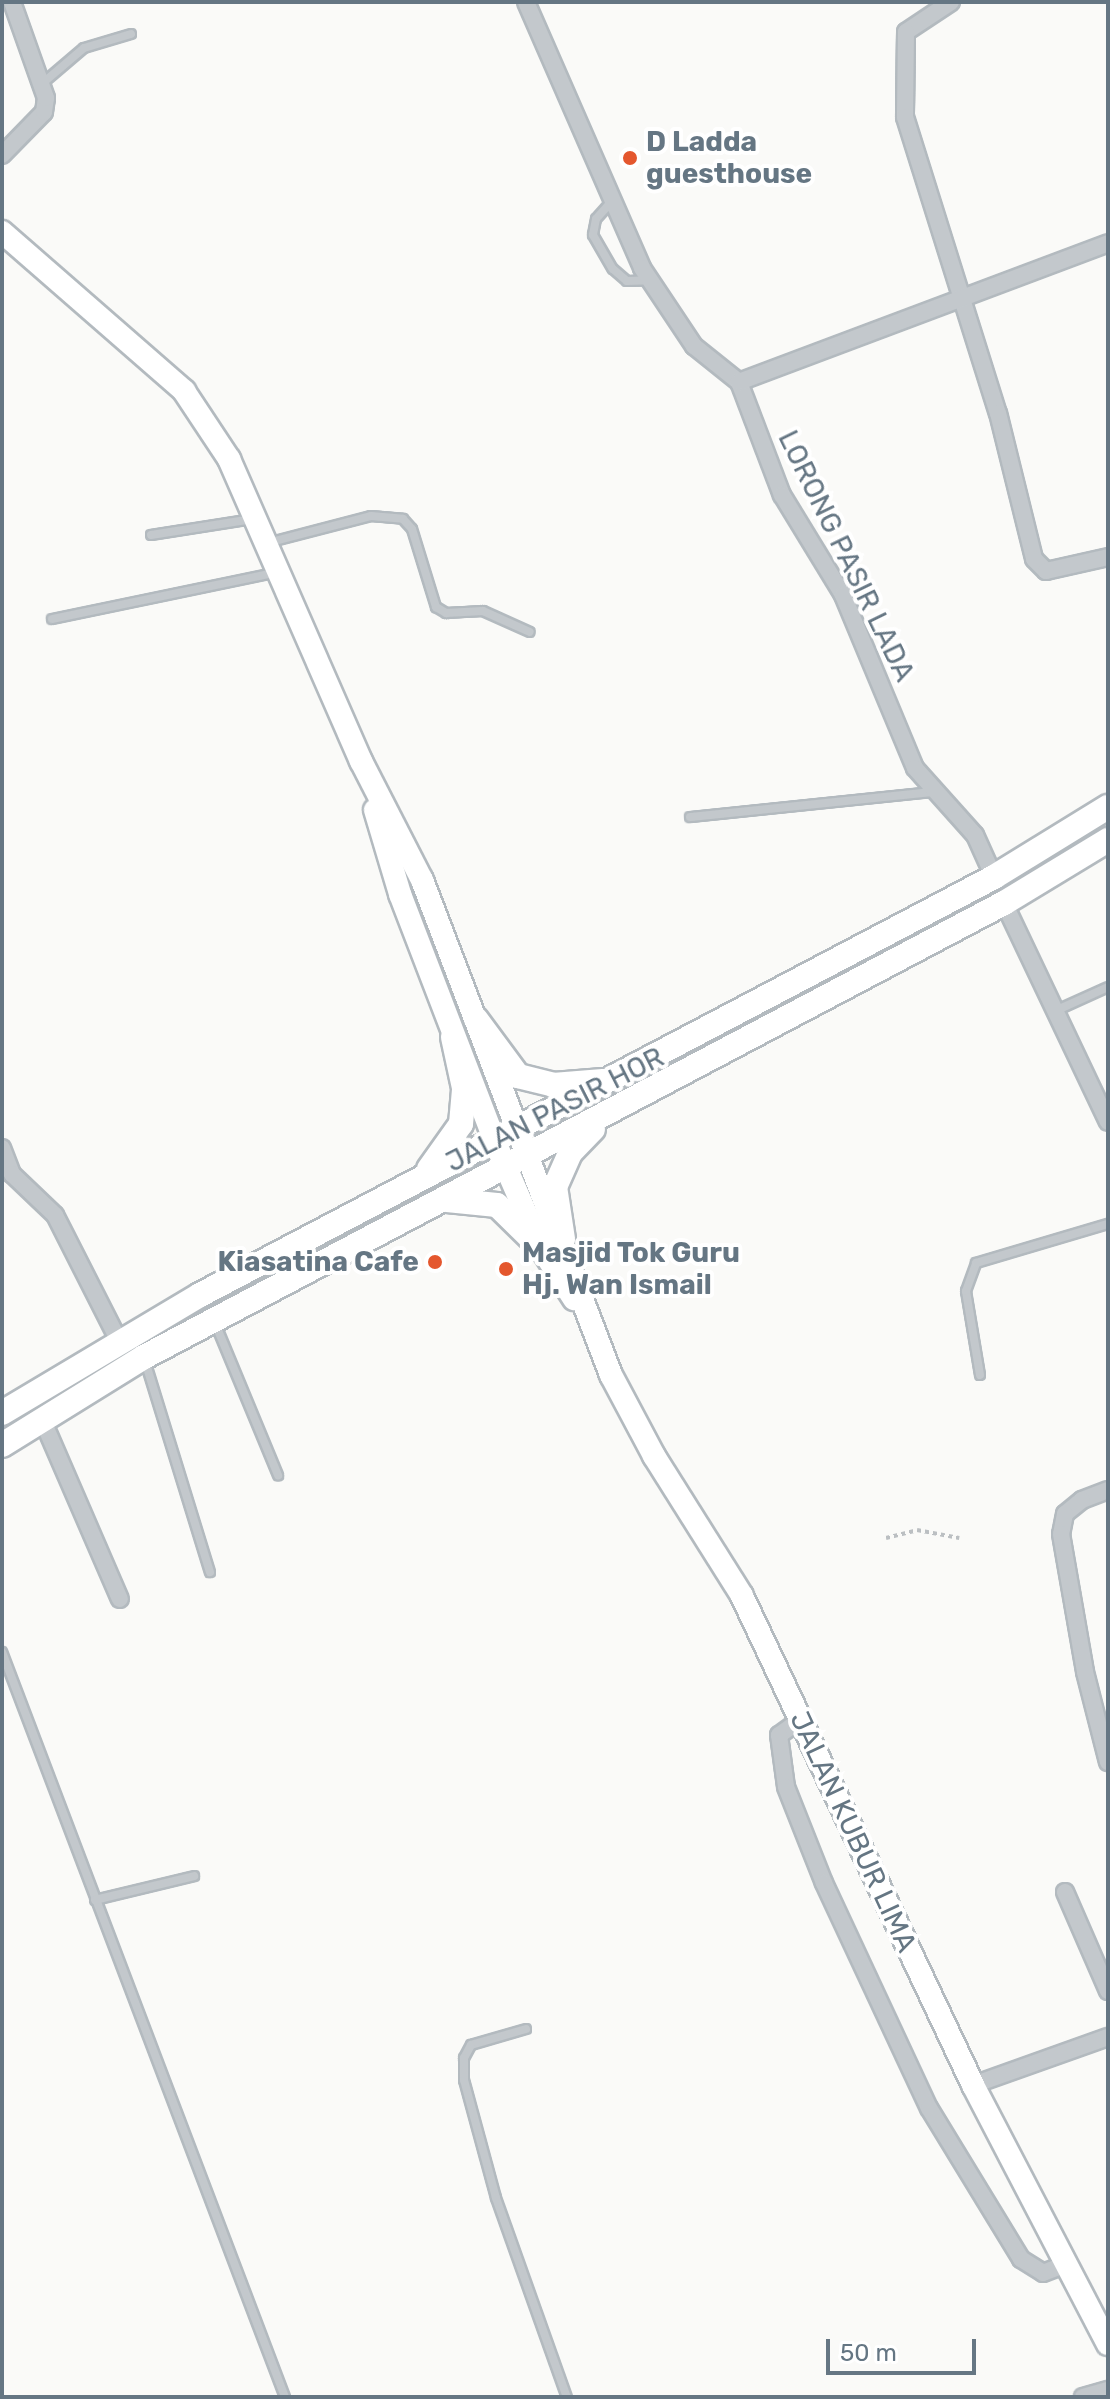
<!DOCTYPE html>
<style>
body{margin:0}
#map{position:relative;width:1110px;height:2399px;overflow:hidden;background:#fafaf8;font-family:Rubik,sans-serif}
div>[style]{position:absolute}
.path>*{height:4px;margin-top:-2px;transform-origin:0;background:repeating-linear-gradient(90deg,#bbbfc2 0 4px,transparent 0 8px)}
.roads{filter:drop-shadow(2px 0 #b3babf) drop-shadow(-2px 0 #b3babf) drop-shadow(0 2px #b3babf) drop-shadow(0 -2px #b3babf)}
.service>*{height:8px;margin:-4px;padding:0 4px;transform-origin:4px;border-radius:4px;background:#c3c8cc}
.minor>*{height:16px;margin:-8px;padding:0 8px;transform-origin:8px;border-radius:8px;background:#c3c8cc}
.secondary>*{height:22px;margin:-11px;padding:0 11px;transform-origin:11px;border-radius:11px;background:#fff}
.primary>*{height:24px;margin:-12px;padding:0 12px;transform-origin:12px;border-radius:12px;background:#fff}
.dots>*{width:22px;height:22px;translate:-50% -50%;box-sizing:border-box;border:4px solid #fff;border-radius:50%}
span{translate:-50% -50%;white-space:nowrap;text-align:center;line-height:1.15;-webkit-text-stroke:8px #fff;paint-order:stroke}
.poi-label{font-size:28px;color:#657683;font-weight:700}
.left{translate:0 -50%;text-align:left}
.right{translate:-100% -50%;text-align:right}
.street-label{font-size:28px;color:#657683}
.frame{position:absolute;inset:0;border:4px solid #657683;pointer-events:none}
.scale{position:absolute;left:826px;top:2339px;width:150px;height:36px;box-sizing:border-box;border:4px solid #657683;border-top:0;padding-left:10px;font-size:24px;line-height:28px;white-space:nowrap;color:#657683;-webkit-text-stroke:6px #fff;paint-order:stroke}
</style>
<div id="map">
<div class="path">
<div style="left:886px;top:1538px;width:32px;rotate:-14deg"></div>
<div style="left:917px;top:1530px;width:43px;rotate:10.8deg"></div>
</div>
<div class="roads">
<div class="service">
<div style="left:44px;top:82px;width:52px;rotate:-40.4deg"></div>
<div style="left:84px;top:48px;width:49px;rotate:-16.6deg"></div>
<div style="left:613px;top:200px;width:25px;rotate:132deg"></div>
<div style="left:596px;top:219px;width:16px;rotate:101deg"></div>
<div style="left:593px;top:235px;width:39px;rotate:60deg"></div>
<div style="left:613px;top:269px;width:18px;rotate:41deg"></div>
<div style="left:627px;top:281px;width:23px;rotate:-2deg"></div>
<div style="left:151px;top:535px;width:103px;rotate:-8.9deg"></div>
<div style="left:267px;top:543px;width:107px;rotate:-14.6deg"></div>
<div style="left:371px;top:516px;width:32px;rotate:5deg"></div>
<div style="left:403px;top:519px;width:13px;rotate:48deg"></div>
<div style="left:412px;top:529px;width:82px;rotate:72.9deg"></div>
<div style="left:436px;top:607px;width:12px;rotate:31deg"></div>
<div style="left:446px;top:613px;width:37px;rotate:-3deg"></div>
<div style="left:483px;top:611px;width:51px;rotate:24.1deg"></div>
<div style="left:52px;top:619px;width:228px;rotate:-11.7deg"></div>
<div style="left:690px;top:817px;width:242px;rotate:-5.9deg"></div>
<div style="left:1055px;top:1011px;width:58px;rotate:-24.4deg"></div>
<div style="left:215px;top:1323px;width:165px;rotate:67.5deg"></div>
<div style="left:145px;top:1361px;width:221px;rotate:72.9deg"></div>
<div style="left:980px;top:1375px;width:85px;rotate:-99.5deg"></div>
<div style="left:966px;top:1291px;width:30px;rotate:-70deg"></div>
<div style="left:976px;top:1263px;width:138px;rotate:-16.5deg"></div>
<div style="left:2px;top:1652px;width:797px;rotate:69.2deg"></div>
<div style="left:95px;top:1900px;width:102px;rotate:-13.6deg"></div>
<div style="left:526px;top:2029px;width:57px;rotate:163.8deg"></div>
<div style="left:471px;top:2045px;width:15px;rotate:118deg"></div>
<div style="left:464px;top:2058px;width:22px;rotate:90deg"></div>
<div style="left:464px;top:2080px;width:122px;rotate:74.8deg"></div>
<div style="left:496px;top:2198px;width:211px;rotate:70.4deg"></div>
</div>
<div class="minor">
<div style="left:526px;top:2px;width:290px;rotate:66.4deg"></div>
<div style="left:642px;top:268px;width:94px;rotate:56.3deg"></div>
<div style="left:694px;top:346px;width:58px;rotate:38.7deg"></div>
<div style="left:739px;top:382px;width:121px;rotate:69.2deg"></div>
<div style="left:782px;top:495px;width:117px;rotate:58.6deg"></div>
<div style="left:843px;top:595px;width:187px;rotate:67.4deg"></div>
<div style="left:915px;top:768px;width:90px;rotate:48.2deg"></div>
<div style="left:975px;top:835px;width:46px;rotate:65.7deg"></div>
<div style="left:951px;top:2px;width:54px;rotate:146.3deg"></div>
<div style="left:906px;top:32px;width:85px;rotate:90.7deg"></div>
<div style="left:905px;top:117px;width:310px;rotate:72.6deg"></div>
<div style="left:998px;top:413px;width:150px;rotate:76.1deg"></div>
<div style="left:1034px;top:559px;width:17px;rotate:45deg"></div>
<div style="left:1046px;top:571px;width:64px;rotate:-12.7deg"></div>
<div style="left:2px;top:155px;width:60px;rotate:-45.7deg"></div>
<div style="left:44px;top:112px;width:14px;rotate:-82deg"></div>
<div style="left:46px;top:98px;width:102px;rotate:-109.5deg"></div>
<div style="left:739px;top:382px;width:394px;rotate:-20.6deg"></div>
<div style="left:1004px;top:903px;width:242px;rotate:64.6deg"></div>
<div style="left:2px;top:1148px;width:28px;rotate:69deg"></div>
<div style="left:12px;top:1174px;width:59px;rotate:43.6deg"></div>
<div style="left:55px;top:1215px;width:141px;rotate:63.1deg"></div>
<div style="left:42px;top:1419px;width:196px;rotate:66.6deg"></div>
<div style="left:1108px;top:1490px;width:28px;rotate:159deg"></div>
<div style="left:1082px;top:1500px;width:22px;rotate:141deg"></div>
<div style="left:1065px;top:1514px;width:20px;rotate:101deg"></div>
<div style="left:1061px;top:1534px;width:140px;rotate:80.1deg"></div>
<div style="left:1085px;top:1672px;width:93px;rotate:75.7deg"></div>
<div style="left:800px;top:1720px;width:26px;rotate:144deg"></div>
<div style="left:779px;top:1735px;width:52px;rotate:82.3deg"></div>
<div style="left:786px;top:1787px;width:103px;rotate:68.4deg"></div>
<div style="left:824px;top:1883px;width:248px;rotate:65deg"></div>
<div style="left:929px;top:2108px;width:177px;rotate:58.6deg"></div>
<div style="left:1021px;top:2259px;width:26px;rotate:32deg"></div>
<div style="left:1043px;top:2273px;width:25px;rotate:-21deg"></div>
<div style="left:1065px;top:1892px;width:108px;rotate:66.5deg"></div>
<div style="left:973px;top:2085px;width:143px;rotate:-19.6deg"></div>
<div style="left:1083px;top:2397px;width:26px;rotate:-16deg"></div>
</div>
<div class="secondary">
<div style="left:2px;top:232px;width:242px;rotate:41.1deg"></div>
<div style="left:184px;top:391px;width:82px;rotate:56.5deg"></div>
<div style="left:229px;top:459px;width:330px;rotate:66.4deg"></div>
<div style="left:361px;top:761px;width:134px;rotate:62.9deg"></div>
<div style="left:422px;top:880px;width:530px;rotate:69.1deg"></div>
<div style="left:611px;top:1375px;width:92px;rotate:62deg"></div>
<div style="left:654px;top:1456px;width:165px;rotate:57.8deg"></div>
<div style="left:742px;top:1596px;width:541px;rotate:64.71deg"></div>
<div style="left:973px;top:2085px;width:292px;rotate:62.5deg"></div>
<div style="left:375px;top:810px;width:88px;rotate:73.4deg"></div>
<div style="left:400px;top:894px;width:266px;rotate:69deg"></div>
<div style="left:495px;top:1142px;width:116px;rotate:66.5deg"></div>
<div style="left:541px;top:1248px;width:61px;rotate:57.1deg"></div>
</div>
<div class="primary">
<div style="left:476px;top:1019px;width:71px;rotate:53.6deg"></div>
<div style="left:518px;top:1076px;width:36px;rotate:14deg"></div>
<div style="left:553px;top:1085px;width:50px;rotate:-4.6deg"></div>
<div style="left:429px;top:1169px;width:55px;rotate:-54.6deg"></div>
<div style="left:461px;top:1124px;width:36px;rotate:-85deg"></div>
<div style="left:464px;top:1088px;width:52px;rotate:-102.2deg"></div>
<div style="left:447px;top:1200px;width:50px;rotate:5.7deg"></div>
<div style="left:497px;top:1205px;width:62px;rotate:44.3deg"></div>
<div style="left:563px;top:1239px;width:53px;rotate:-98.7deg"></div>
<div style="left:555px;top:1187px;width:37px;rotate:-66deg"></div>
<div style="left:570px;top:1153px;width:33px;rotate:-46deg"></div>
<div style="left:2px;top:1413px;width:230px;rotate:-30.8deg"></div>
<div style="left:200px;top:1295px;width:897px;rotate:-27.76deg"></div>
<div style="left:994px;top:877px;width:134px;rotate:-31.6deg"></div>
<div style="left:2px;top:1445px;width:167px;rotate:-31.8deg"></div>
<div style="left:144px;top:1357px;width:972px;rotate:-27.83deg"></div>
<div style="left:1004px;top:903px;width:122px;rotate:-31.2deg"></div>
</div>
</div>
<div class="dots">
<div style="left:630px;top:158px;background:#e4572e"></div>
<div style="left:435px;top:1262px;background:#e4572e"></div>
<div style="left:506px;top:1269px;background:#e4572e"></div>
</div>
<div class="poi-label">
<span class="left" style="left:646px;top:158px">D Ladda<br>guesthouse</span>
<span class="left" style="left:522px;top:1269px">Masjid Tok Guru<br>Hj. Wan Ismail</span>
<span class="right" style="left:419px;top:1262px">Kiasatina Cafe</span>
</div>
<div class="street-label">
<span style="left:846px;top:556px;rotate:64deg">LORONG PASIR LADA</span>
<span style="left:555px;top:1110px;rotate:-27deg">JALAN PASIR HOR</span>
<span style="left:853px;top:1832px;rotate:65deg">JALAN KUBUR LIMA</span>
</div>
<div class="frame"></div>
<div class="scale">50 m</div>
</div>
